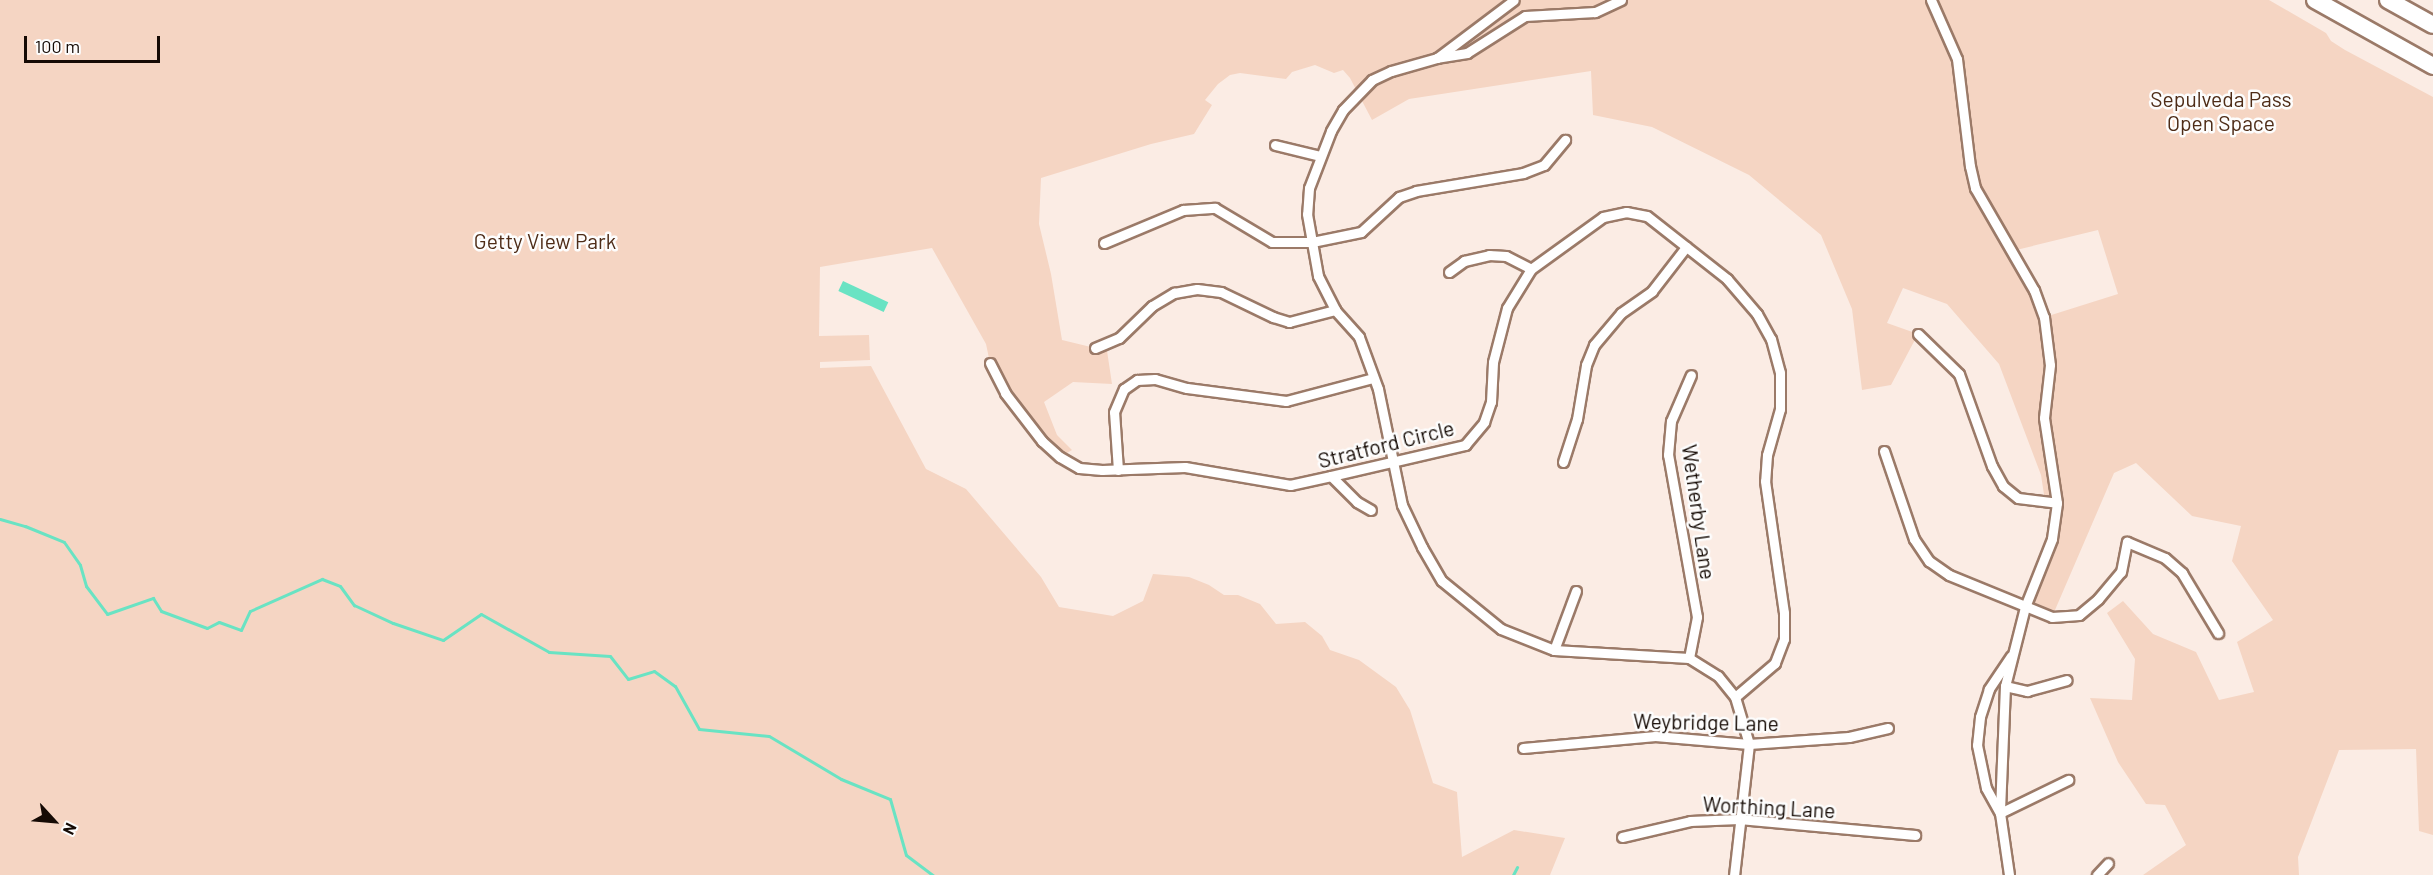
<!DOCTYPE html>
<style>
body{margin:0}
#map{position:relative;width:2433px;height:875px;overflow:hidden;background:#fbece4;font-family:Barlow,sans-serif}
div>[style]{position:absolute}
.green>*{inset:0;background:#f5d5c3}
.water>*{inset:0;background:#69e3c3;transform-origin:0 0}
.stream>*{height:3px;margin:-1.5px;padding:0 1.5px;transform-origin:1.5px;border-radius:1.5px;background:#69e3c3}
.roads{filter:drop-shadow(2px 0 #9b7a68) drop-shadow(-2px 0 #9b7a68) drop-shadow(0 2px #9b7a68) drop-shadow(0 -2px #9b7a68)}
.minor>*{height:9px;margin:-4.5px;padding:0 4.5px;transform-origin:4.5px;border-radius:4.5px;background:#fff}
.motorway>*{height:16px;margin:-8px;padding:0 8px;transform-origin:8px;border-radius:8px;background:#fff}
span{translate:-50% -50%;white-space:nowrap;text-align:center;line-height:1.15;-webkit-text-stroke:5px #fdfdfd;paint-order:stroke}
.park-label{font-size:21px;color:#4e2c17}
.street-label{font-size:21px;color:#150a04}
.north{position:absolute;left:24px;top:791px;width:60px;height:60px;-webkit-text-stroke:4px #fdfdfd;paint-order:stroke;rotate:116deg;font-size:16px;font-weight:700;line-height:24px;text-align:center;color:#150a04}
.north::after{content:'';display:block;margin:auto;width:21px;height:27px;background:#150a04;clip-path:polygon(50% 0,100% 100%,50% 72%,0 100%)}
.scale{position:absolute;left:24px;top:36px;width:136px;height:27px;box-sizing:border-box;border:3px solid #150a04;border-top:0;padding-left:8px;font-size:18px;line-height:21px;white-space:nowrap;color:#150a04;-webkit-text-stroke:4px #fdfdfd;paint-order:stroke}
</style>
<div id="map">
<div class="green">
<div style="clip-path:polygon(evenodd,0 0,2269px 0,2326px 33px,2331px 41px,2345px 50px,2433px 97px,2433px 835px,2419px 831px,2416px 749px,2339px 750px,2298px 857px,2299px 875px,2143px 875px,2186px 845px,2165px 805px,2146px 804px,2118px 762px,2090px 698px,2132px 700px,2135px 659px,2107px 613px,2123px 601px,2153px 634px,2196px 652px,2219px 700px,2254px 692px,2237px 642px,2273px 620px,2232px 561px,2241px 526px,2192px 516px,2136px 463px,2114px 473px,2052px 617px,2025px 607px,2052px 539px,2056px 503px,2045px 501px,2041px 475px,1999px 364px,1947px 304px,1903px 288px,1887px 323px,1918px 334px,1891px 385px,1862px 390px,1852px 309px,1821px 235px,1749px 175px,1652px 127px,1593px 115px,1591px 71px,1409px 99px,1372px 120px,1350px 78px,1343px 70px,1334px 73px,1315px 65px,1292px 72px,1286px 79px,1240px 73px,1230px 75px,1218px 84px,1205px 100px,1212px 105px,1194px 134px,1151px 144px,1041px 178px,1039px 224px,1051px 274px,1062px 340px,1095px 348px,1106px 344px,1112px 384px,1073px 382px,1044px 402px,1057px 435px,1072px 450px,1060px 457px,1042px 441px,990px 363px,986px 344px,932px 248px,820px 267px,819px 336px,869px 335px,870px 360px,820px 362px,820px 368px,871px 366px,926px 469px,966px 489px,1041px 577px,1059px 607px,1113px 616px,1143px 601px,1153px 574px,1189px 577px,1209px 585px,1224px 595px,1238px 595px,1260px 604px,1276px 624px,1305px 622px,1322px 636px,1330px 650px,1359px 660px,1396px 687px,1410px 710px,1433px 783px,1457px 792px,1462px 857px,1514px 830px,1565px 838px,1550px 875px,0 875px,0 0,2098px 230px,2118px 294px,2045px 317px,2012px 251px,2098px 230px)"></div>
</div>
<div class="water">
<div style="left:843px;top:281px;width:50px;height:11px;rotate:25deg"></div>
</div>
<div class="stream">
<div style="left:0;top:519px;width:26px;rotate:16deg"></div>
<div style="left:25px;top:526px;width:42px;rotate:22.3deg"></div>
<div style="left:64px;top:542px;width:28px;rotate:55deg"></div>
<div style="left:80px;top:565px;width:22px;rotate:74deg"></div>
<div style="left:86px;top:586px;width:35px;rotate:53deg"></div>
<div style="left:107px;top:614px;width:49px;rotate:-19.2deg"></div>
<div style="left:153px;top:598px;width:15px;rotate:58deg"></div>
<div style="left:161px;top:611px;width:49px;rotate:20.3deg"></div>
<div style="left:207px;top:628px;width:13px;rotate:-27deg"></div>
<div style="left:219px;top:622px;width:23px;rotate:20deg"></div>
<div style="left:241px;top:630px;width:21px;rotate:-65deg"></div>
<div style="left:250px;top:611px;width:79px;rotate:-24deg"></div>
<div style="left:322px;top:579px;width:19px;rotate:21deg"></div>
<div style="left:340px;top:586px;width:24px;rotate:54deg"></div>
<div style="left:354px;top:605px;width:43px;rotate:24.8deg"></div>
<div style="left:393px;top:623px;width:53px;rotate:18.8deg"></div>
<div style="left:443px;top:640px;width:46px;rotate:-34.4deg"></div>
<div style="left:481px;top:614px;width:78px;rotate:29.2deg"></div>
<div style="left:549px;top:652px;width:61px;rotate:3.8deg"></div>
<div style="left:610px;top:656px;width:29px;rotate:52deg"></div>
<div style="left:628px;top:679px;width:27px;rotate:-17deg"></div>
<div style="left:654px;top:671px;width:26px;rotate:36deg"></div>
<div style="left:675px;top:686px;width:49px;rotate:60.8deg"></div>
<div style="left:699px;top:729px;width:70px;rotate:5.7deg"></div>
<div style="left:769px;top:736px;width:84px;rotate:30.8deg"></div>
<div style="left:841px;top:779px;width:53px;rotate:22.2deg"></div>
<div style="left:890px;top:799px;width:58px;rotate:74.1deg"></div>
<div style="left:906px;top:855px;width:34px;rotate:37deg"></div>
<div style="left:1513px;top:875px;width:9px;rotate:-63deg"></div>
</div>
<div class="roads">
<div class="minor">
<div style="left:1621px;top:0;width:29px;rotate:155deg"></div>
<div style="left:1595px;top:12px;width:70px;rotate:176.7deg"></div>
<div style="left:1525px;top:16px;width:69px;rotate:147.5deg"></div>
<div style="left:1467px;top:53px;width:30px;rotate:171deg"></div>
<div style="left:1437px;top:58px;width:48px;rotate:164.2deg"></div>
<div style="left:1391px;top:71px;width:21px;rotate:155deg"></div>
<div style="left:1372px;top:80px;width:42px;rotate:134deg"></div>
<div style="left:1343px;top:110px;width:24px;rotate:120deg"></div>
<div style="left:1331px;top:131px;width:61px;rotate:111.1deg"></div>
<div style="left:1309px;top:188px;width:26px;rotate:94deg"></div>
<div style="left:1307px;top:214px;width:63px;rotate:79.9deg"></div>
<div style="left:1318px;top:276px;width:38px;rotate:63deg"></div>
<div style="left:1335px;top:310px;width:36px;rotate:48deg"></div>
<div style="left:1359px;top:337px;width:55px;rotate:69.9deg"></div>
<div style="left:1378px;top:389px;width:118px;rotate:78.3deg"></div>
<div style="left:1402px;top:505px;width:47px;rotate:64.5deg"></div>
<div style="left:1422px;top:547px;width:39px;rotate:60deg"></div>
<div style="left:1442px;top:581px;width:76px;rotate:39.1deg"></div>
<div style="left:1501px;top:629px;width:57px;rotate:21.6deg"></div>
<div style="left:1554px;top:650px;width:135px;rotate:3.4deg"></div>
<div style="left:1689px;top:658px;width:34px;rotate:32deg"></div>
<div style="left:1718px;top:676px;width:27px;rotate:51deg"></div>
<div style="left:1735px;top:697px;width:49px;rotate:73.4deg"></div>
<div style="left:1749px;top:744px;width:132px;rotate:96.5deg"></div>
<div style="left:1931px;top:0;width:64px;rotate:66.2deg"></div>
<div style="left:1957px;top:59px;width:108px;rotate:83.1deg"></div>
<div style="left:1970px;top:166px;width:23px;rotate:77deg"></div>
<div style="left:1975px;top:188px;width:118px;rotate:60deg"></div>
<div style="left:2034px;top:290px;width:29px;rotate:70deg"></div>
<div style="left:2044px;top:317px;width:48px;rotate:82.9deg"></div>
<div style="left:2050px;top:365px;width:53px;rotate:96.5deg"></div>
<div style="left:2044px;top:418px;width:86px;rotate:81.3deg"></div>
<div style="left:2057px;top:503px;width:36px;rotate:98deg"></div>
<div style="left:2052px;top:539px;width:73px;rotate:111.7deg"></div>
<div style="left:2025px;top:607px;width:81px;rotate:104.2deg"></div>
<div style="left:2005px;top:686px;width:127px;rotate:92.3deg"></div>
<div style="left:2000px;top:813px;width:63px;rotate:81.7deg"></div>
<div style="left:1437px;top:58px;width:96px;rotate:-37deg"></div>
<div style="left:1275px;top:145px;width:46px;rotate:13.7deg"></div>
<div style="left:1104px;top:243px;width:86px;rotate:-22.7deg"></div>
<div style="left:1183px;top:210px;width:32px;rotate:-4deg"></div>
<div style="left:1215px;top:208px;width:66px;rotate:30.8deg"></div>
<div style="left:1272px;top:242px;width:40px"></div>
<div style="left:1312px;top:242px;width:50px;rotate:-11.5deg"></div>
<div style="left:1361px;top:232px;width:52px;rotate:-42.6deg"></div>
<div style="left:1399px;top:197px;width:18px;rotate:-19deg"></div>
<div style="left:1416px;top:191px;width:109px;rotate:-9.5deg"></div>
<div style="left:1523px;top:173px;width:22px;rotate:-21deg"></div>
<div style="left:1544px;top:165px;width:33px;rotate:-50deg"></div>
<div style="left:1449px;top:272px;width:19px;rotate:-36deg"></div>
<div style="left:1464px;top:261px;width:26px;rotate:-13deg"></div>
<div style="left:1489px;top:255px;width:17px;rotate:3deg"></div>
<div style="left:1506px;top:256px;width:28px;rotate:27deg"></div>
<div style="left:1918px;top:334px;width:57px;rotate:44.3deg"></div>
<div style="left:1959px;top:374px;width:98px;rotate:70.3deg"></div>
<div style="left:1992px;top:466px;width:23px;rotate:61deg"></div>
<div style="left:2003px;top:486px;width:19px;rotate:39deg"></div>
<div style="left:2018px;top:498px;width:39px;rotate:7deg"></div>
<div style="left:1095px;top:348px;width:26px;rotate:-23deg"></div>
<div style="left:1119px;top:338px;width:46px;rotate:-44.1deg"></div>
<div style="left:1152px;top:306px;width:26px;rotate:-31deg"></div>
<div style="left:1174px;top:293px;width:23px;rotate:-10deg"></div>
<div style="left:1197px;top:289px;width:24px;rotate:7deg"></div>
<div style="left:1221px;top:292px;width:58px;rotate:25.7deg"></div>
<div style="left:1273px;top:317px;width:17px;rotate:17deg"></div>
<div style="left:1289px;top:322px;width:48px;rotate:-14.6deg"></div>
<div style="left:990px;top:363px;width:34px;rotate:63deg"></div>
<div style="left:1005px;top:393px;width:61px;rotate:52.4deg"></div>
<div style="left:1042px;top:441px;width:24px;rotate:42deg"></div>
<div style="left:1060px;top:457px;width:22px;rotate:30deg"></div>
<div style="left:1079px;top:468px;width:23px;rotate:5deg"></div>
<div style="left:1102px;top:470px;width:83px;rotate:-2.1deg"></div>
<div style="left:1185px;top:467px;width:107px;rotate:9.7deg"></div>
<div style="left:1290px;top:485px;width:42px;rotate:-12.4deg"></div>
<div style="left:1331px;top:476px;width:138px;rotate:-13deg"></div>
<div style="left:1465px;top:445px;width:30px;rotate:-50deg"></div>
<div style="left:1484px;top:422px;width:21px;rotate:-71deg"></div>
<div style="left:1491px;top:402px;width:40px;rotate:-87.1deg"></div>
<div style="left:1493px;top:362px;width:56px;rotate:-75.5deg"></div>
<div style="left:1507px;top:308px;width:46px;rotate:-58.4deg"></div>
<div style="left:1531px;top:269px;width:89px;rotate:-35.8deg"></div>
<div style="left:1603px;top:217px;width:24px;rotate:-12deg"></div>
<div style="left:1626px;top:212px;width:21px;rotate:11deg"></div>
<div style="left:1647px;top:216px;width:102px;rotate:38.2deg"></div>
<div style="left:1727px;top:279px;width:46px;rotate:49.4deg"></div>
<div style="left:1757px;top:314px;width:29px;rotate:61deg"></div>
<div style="left:1771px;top:339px;width:35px;rotate:75deg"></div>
<div style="left:1780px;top:373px;width:36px;rotate:90deg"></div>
<div style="left:1780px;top:409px;width:48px;rotate:105.8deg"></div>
<div style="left:1767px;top:455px;width:26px;rotate:94deg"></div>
<div style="left:1765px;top:481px;width:133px;rotate:81.8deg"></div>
<div style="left:1784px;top:613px;width:26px;rotate:90deg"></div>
<div style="left:1784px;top:639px;width:26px;rotate:111deg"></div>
<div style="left:1775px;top:663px;width:52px;rotate:139.6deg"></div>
<div style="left:1884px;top:451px;width:93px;rotate:71.2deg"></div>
<div style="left:1914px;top:539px;width:27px;rotate:56deg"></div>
<div style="left:1929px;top:561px;width:24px;rotate:35deg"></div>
<div style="left:1949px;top:575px;width:111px;rotate:22.2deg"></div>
<div style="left:2052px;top:617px;width:27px;rotate:-4deg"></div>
<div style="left:2079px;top:615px;width:25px;rotate:-40deg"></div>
<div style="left:2098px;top:599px;width:35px;rotate:-50deg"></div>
<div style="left:2121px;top:572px;width:31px;rotate:-79deg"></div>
<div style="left:2127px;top:542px;width:41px;rotate:22.8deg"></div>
<div style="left:2165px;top:558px;width:23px;rotate:41deg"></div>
<div style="left:2182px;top:573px;width:70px;rotate:59deg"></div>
<div style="left:1563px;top:462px;width:45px;rotate:-72deg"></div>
<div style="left:1577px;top:419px;width:55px;rotate:-80.5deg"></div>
<div style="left:1586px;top:365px;width:22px;rotate:-68deg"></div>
<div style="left:1594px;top:345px;width:42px;rotate:-49.8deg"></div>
<div style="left:1621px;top:313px;width:38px;rotate:-35deg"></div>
<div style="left:1652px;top:291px;width:56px;rotate:-52.3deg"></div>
<div style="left:1118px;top:470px;width:58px;rotate:-93.9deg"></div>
<div style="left:1114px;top:412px;width:25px;rotate:-67deg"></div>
<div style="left:1124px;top:389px;width:16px;rotate:-35deg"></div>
<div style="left:1137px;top:380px;width:18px;rotate:-3deg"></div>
<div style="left:1155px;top:379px;width:33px;rotate:16deg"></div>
<div style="left:1187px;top:388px;width:100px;rotate:7.5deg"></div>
<div style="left:1286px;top:401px;width:90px;rotate:-14.8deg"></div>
<div style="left:1331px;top:476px;width:37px;rotate:45deg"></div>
<div style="left:1357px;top:502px;width:16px;rotate:30deg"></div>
<div style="left:1554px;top:650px;width:63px;rotate:-69.6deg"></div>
<div style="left:2011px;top:656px;width:40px;rotate:124deg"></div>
<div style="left:1989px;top:689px;width:29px;rotate:108deg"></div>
<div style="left:1980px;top:717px;width:28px;rotate:96deg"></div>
<div style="left:1977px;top:745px;width:44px;rotate:78.2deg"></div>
<div style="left:1986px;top:788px;width:29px;rotate:61deg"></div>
<div style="left:2000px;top:813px;width:76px;rotate:-25.9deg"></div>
<div style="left:1689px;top:658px;width:42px;rotate:-79deg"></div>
<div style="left:1697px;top:617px;width:165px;rotate:-100.1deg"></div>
<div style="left:1668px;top:455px;width:34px;rotate:-85deg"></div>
<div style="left:1671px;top:421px;width:50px;rotate:-66.5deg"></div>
<div style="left:2005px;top:686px;width:23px;rotate:13deg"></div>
<div style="left:2027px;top:691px;width:41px;rotate:-15.4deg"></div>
<div style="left:1523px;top:748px;width:133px;rotate:-5.2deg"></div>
<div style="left:1655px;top:736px;width:94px;rotate:4.9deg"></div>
<div style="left:1749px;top:744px;width:100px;rotate:-4deg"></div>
<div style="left:1849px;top:737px;width:40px;rotate:-13deg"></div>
<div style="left:1622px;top:837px;width:70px;rotate:-13.2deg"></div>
<div style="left:1690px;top:821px;width:49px;rotate:-2.3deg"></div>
<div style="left:1739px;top:819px;width:177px;rotate:5.2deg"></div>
<div style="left:2097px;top:875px;width:16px;rotate:-47deg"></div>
</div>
<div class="motorway">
<div style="left:2315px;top:0;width:135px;rotate:29.2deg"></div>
<div style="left:2388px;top:0;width:51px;rotate:29.1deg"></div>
</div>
</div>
<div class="park-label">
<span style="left:2221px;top:111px">Sepulveda Pass<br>Open Space</span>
<span style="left:545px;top:241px">Getty View Park</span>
</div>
<div class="street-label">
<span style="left:1386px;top:444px;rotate:-14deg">Stratford Circle</span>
<span style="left:1699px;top:512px;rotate:82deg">Wetherby Lane</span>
<span style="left:1706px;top:722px;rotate:1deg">Weybridge Lane</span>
<span style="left:1769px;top:807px;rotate:3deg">Worthing Lane</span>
</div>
<div class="north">N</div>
<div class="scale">100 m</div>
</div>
